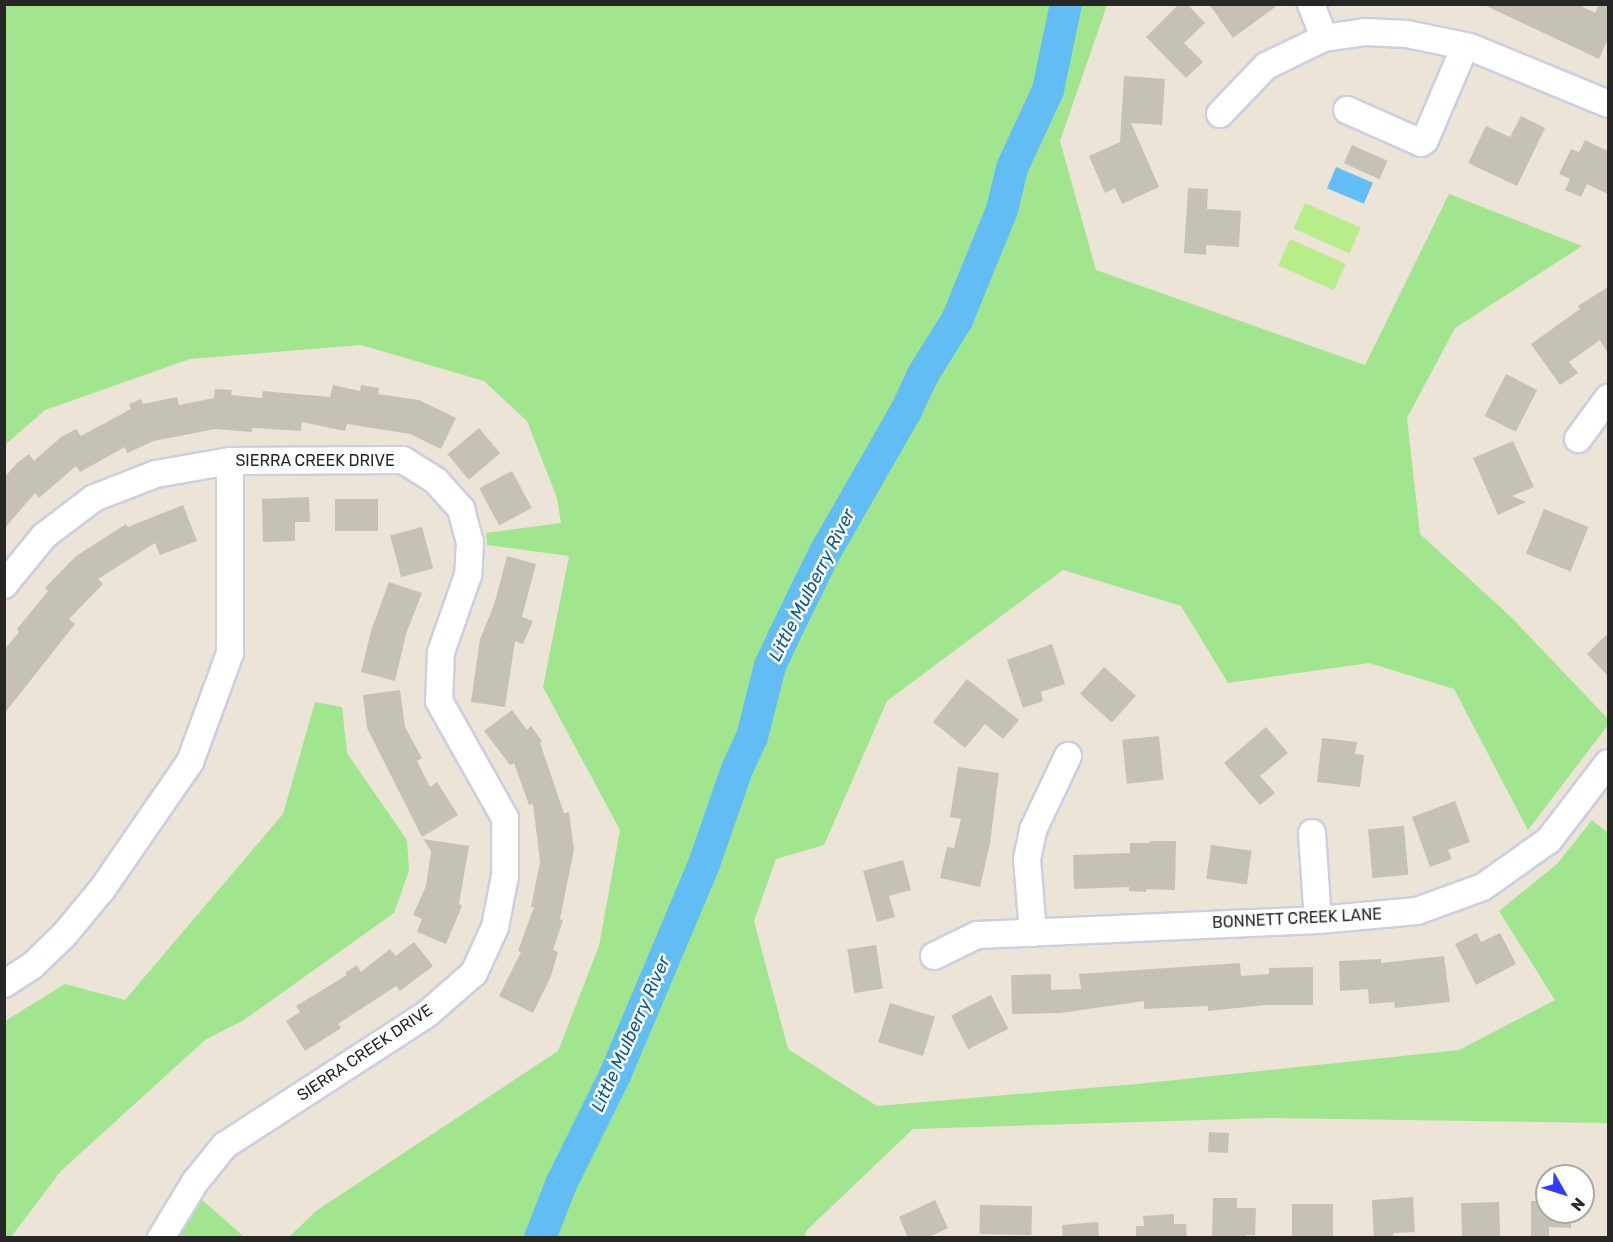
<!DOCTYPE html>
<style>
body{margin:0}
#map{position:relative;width:1613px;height:1242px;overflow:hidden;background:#ebe4d7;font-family:Rubik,sans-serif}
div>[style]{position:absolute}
.green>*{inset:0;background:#a2e58f}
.pitch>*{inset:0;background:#b8ee8a;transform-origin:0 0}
.water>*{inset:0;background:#62bdf4;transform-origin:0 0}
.river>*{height:32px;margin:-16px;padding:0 16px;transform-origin:16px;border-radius:16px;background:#62bdf4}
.building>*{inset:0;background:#c6c1b7;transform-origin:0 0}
.roads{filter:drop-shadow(2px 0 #cccee1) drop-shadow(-2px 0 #cccee1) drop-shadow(0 2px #cccee1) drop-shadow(0 -2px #cccee1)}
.minor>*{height:26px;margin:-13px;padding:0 13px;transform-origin:13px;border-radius:13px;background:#fff}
span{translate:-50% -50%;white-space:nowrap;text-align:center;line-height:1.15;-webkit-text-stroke:5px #fff;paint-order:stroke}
.street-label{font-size:16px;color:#272727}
.water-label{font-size:18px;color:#06579c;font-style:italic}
.frame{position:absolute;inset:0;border:6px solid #272727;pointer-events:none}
.north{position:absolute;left:1535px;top:1164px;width:60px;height:60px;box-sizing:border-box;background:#fff;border:2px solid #a9a9a9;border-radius:50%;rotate:129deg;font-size:16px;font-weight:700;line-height:24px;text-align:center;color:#272727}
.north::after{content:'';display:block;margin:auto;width:21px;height:27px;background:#2f3eff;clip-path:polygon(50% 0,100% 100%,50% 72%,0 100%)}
</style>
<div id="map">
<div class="green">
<div style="clip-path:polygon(5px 4px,1107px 5px,1060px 141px,1096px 270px,1365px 365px,1449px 194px,1582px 246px,1455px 328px,1407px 418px,1420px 534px,1511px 617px,1608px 719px,1608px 725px,1528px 830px,1454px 689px,1369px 663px,1228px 683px,1181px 606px,1063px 570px,887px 701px,824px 845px,776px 859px,754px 921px,788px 1049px,877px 1106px,1137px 1084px,1459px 1050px,1555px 1000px,1499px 911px,1557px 864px,1592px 820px,1608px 833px,1608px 1123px,1268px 1118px,913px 1129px,807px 1230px,804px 1237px,289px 1237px,316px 1211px,558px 1051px,599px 946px,620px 830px,543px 687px,569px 556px,487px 545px,486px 533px,561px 523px,557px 498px,527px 421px,484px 381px,361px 345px,190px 359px,45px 410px,5px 445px)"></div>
<div style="clip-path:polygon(315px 702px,342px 707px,347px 753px,407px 840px,409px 871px,394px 913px,244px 1020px,205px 1040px,61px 1171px,11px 1237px,5px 1237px,5px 1021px,65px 984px,125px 1000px,283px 814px)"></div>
<div style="clip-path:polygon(201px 1199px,244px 1237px,171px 1238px)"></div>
</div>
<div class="pitch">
<div style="left:1305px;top:203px;width:61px;height:28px;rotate:24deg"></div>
<div style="left:1290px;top:239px;width:61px;height:29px;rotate:24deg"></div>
</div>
<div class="water">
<div style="left:1336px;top:167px;width:40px;height:23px;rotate:23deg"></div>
</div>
<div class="river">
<div style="left:540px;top:1238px;width:58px;rotate:-68.7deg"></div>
<div style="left:561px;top:1184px;width:122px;rotate:-63.6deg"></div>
<div style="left:615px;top:1075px;width:229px;rotate:-67.1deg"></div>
<div style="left:704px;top:864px;width:101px;rotate:-70.8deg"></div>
<div style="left:737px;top:769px;width:35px;rotate:-65deg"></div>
<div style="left:752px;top:737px;width:73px;rotate:-75.8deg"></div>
<div style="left:770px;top:666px;width:31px;rotate:-65deg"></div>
<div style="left:783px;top:638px;width:93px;rotate:-64deg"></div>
<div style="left:824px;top:554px;width:165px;rotate:-60.2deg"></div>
<div style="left:906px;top:411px;width:38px;rotate:-65deg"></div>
<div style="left:922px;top:376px;width:66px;rotate:-58deg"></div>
<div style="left:957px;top:320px;width:119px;rotate:-67.8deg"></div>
<div style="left:1002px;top:210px;width:43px;rotate:-76.6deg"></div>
<div style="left:1012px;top:168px;width:86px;rotate:-65.2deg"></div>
<div style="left:1048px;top:90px;width:88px;rotate:-78.2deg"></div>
</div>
<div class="building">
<div style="clip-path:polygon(1179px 4px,1187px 4px,1205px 23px,1184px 43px,1203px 62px,1186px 78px,1146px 37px)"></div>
<div style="clip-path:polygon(1209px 4px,1279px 4px,1233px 38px)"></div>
<div style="clip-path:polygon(1482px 4px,1577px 4px,1595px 13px,1599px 4px,1608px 4px,1608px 39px,1599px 59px)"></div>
<div style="clip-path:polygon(1124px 76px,1165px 79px,1162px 125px,1131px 123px,1159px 187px,1122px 204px,1115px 188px,1105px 193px,1089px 156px,1120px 142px)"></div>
<div style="clip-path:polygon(1521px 116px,1545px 128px,1517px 186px,1468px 163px,1486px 126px,1510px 137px)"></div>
<div style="clip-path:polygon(1585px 140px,1608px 151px,1608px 194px,1587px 184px,1581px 197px,1565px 190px,1570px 179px,1559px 174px,1571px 149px,1579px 152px)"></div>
<div style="left:1352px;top:145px;width:39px;height:20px;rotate:24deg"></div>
<div style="clip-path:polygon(1188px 188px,1208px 189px,1207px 209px,1241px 211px,1239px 247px,1206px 245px,1206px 255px,1184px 253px)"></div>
<div style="clip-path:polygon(1608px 287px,1608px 354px,1600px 340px,1569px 362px,1578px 373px,1560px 385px,1531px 344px,1580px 309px,1578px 306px)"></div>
<div style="left:1506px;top:374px;width:35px;height:47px;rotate:27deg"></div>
<div style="clip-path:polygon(333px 385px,360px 391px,361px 385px,379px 388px,378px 394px,419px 400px,456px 418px,441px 449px,410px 434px,347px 424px,345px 431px,302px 422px,301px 431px,252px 428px,252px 432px,215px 429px,154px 441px,127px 453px,125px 447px,80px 472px,76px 466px,39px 498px,35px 493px,4px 529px,4px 478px,17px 463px,29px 454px,34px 461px,61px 437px,76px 429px,81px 436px,131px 409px,129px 404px,141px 399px,143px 404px,177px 397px,179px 405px,214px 398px,215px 389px,232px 390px,231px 395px,262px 398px,263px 391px,330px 397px)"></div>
<div style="left:479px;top:428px;width:33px;height:41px;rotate:50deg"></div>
<div style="clip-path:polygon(1513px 441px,1534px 487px,1512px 496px,1526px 502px,1498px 515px,1473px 458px)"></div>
<div style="left:512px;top:471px;width:42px;height:37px;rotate:62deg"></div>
<div style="clip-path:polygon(309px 497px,310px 522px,295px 522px,295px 541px,263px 542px,262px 499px)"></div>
<div style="left:378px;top:499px;width:32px;height:43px;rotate:90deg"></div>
<div style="clip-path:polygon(183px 505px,197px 541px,160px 555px,155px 543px,98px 579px,103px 584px,69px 619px,75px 624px,4px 714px,4px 650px,19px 632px,17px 629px,48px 591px,45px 588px,76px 556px,126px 524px,128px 527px)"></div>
<div style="left:1544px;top:509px;width:48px;height:48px;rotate:22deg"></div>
<div style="left:422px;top:527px;width:43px;height:33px;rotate:75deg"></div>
<div style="clip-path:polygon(507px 556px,536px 564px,522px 617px,533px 621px,523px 644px,515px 641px,505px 707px,471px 702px,480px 639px,494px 605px)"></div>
<div style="clip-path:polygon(389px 582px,422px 593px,406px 634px,395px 681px,361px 672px,371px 631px)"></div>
<div style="clip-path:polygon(1608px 633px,1608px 676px,1587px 654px)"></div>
<div style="clip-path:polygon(1052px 644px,1065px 684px,1041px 692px,1043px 701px,1023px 708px,1007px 660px)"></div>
<div style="left:1104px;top:667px;width:43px;height:36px;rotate:42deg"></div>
<div style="clip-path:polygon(967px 679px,1019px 720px,1003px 739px,985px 724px,965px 748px,933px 722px)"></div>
<div style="clip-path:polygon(400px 690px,405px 727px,422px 758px,417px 761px,430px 787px,437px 782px,458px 815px,422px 837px,367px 728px,363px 695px)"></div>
<div style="clip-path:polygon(512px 710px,527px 730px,531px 726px,542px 741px,540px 743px,564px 813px,569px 812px,574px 850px,560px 919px,563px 920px,553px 950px,558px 952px,551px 976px,533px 1013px,499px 996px,521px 952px,518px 951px,534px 907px,531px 907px,540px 862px,533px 804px,529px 805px,514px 763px,510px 765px,484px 731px)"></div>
<div style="clip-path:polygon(1266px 727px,1288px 753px,1260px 776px,1275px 793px,1260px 805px,1224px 763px)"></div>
<div style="left:1159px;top:736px;width:44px;height:37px;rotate:84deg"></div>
<div style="clip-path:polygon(1322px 738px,1357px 742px,1355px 754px,1364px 755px,1360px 787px,1317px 782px)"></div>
<div style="clip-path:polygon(958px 767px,999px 773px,990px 843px,980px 887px,940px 878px,947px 847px,954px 848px,961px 819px,950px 817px)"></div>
<div style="clip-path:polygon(1455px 801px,1470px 842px,1448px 850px,1452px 859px,1430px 867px,1412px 817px)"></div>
<div style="left:1404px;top:826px;width:49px;height:36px;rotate:85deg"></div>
<div style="clip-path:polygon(423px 839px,469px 846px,459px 904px,462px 906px,446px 944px,417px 932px,422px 919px,413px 915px,426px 886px,431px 851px)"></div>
<div style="clip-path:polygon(1150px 841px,1176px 841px,1175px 890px,1146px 889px,1146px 892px,1129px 891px,1129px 887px,1074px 889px,1073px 855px,1130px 853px,1130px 843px,1150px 843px)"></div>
<div style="left:1211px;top:845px;width:41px;height:34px;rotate:8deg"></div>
<div style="clip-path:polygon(903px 860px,911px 890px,889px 896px,895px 917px,877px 922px,863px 871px)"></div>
<div style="clip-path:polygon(1477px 933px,1481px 942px,1500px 933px,1516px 964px,1476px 985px,1455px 944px)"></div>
<div style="clip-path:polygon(414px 942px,433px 966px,400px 991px,396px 986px,338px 1024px,341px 1028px,305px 1051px,286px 1021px,300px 1012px,296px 1006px,347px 975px,345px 973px,357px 965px,361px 972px,390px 949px,396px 956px)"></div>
<div style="left:876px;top:945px;width:44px;height:29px;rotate:81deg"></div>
<div style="clip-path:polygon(1444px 956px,1450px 1002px,1395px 1008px,1394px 1002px,1369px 1004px,1368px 989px,1340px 991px,1339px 961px,1381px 959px,1381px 963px)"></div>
<div style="clip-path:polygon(1240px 963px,1241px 976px,1269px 974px,1269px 968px,1313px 967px,1313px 1005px,1265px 1005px,1208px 1011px,1208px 1006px,1144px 1009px,1144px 1001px,1060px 1013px,1012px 1014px,1011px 975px,1051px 974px,1051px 990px,1081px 989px,1079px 974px)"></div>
<div style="left:991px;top:995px;width:38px;height:45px;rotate:63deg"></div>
<div style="left:890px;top:1003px;width:47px;height:41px;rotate:17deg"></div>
<div style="left:1209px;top:1132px;width:20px;height:20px;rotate:3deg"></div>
<div style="clip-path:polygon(1413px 1197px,1415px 1232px,1393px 1233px,1393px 1238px,1374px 1238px,1372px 1200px)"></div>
<div style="clip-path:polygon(1213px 1198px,1237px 1198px,1237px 1208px,1256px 1208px,1255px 1235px,1246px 1235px,1246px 1238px,1212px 1238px)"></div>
<div style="clip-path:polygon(935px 1200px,948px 1228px,927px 1238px,908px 1238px,899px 1217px)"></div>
<div style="clip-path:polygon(1531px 1201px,1547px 1201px,1547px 1212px,1571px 1212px,1571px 1228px,1549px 1227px,1549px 1238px,1531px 1238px)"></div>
<div style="left:1499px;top:1202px;width:36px;height:38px;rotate:88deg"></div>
<div style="left:1292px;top:1204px;width:41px;height:34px"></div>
<div style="left:980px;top:1205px;width:52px;height:29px;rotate:1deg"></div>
<div style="clip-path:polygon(1174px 1214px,1174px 1224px,1186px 1224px,1187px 1238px,1136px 1238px,1136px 1226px,1144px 1226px,1143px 1216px)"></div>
<div style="clip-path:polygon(1098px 1222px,1099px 1238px,1063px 1238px,1062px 1225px)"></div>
</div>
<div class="roads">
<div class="minor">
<div style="left:1311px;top:4px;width:36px;rotate:69deg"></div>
<div style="left:1347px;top:110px;width:81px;rotate:24deg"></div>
<div style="left:1421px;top:143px;width:5px;rotate:-37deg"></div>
<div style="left:1425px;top:140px;width:102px;rotate:-66.9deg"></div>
<div style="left:1220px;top:114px;width:66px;rotate:-46.2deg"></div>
<div style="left:1266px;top:66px;width:64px;rotate:-25.8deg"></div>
<div style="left:1324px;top:38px;width:41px;rotate:-8.3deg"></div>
<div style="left:1365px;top:32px;width:42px;rotate:2.7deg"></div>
<div style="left:1407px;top:34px;width:64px;rotate:11.7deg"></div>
<div style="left:1470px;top:47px;width:149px;rotate:22.4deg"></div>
<div style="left:1578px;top:439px;width:51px;rotate:-53.8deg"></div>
<div style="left:4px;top:585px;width:63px;rotate:-50.8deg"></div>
<div style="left:44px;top:536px;width:63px;rotate:-37.2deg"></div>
<div style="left:94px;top:498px;width:66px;rotate:-21.2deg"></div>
<div style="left:156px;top:474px;width:75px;rotate:-10deg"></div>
<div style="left:230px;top:461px;width:173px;rotate:-0.3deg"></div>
<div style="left:403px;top:460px;width:39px;rotate:32deg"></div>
<div style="left:436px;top:481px;width:38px;rotate:48deg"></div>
<div style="left:461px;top:509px;width:34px;rotate:75deg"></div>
<div style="left:470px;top:542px;width:33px;rotate:93deg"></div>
<div style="left:468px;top:575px;width:82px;rotate:109.3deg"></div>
<div style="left:441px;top:652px;width:49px;rotate:92.3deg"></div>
<div style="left:439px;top:701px;width:134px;rotate:60.6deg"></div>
<div style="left:505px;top:818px;width:58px;rotate:90deg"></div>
<div style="left:505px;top:876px;width:52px;rotate:101.1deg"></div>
<div style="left:495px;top:927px;width:51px;rotate:114.5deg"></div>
<div style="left:474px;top:973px;width:62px;rotate:138.9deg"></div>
<div style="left:427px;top:1014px;width:241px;rotate:147deg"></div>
<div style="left:225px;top:1145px;width:48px;rotate:129deg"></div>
<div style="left:195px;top:1182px;width:66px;rotate:121.3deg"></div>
<div style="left:1312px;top:833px;width:87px;rotate:86.1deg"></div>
<div style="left:1033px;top:933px;width:74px;rotate:-94.6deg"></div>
<div style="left:1027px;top:859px;width:30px;rotate:-78deg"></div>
<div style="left:1033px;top:830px;width:82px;rotate:-64.7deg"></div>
<div style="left:934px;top:956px;width:48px;rotate:-26deg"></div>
<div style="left:977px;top:935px;width:341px;rotate:-2.5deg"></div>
<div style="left:1318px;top:920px;width:99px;rotate:-5.2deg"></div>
<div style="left:1417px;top:911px;width:70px;rotate:-20deg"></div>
<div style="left:1483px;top:887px;width:81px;rotate:-35.5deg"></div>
<div style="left:1549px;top:840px;width:97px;rotate:-52.5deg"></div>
<div style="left:4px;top:984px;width:33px;rotate:-33deg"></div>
<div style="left:32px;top:966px;width:46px;rotate:-44.1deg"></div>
<div style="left:65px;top:934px;width:60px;rotate:-50.4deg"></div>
<div style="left:103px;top:888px;width:153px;rotate:-55.4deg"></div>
<div style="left:190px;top:762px;width:116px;rotate:-69.8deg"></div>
<div style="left:230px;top:653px;width:192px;rotate:-90deg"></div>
</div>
</div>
<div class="street-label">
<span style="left:315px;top:461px">SIERRA CREEK DRIVE</span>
<span style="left:1297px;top:919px;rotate:-3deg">BONNETT CREEK LANE</span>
<span style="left:365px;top:1053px;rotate:-34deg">SIERRA CREEK DRIVE</span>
</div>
<div class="water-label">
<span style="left:812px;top:585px;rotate:-63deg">Little Mulberry River</span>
<span style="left:631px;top:1034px;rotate:-66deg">Little Mulberry River</span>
</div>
<div class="frame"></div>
<div class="north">N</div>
</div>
